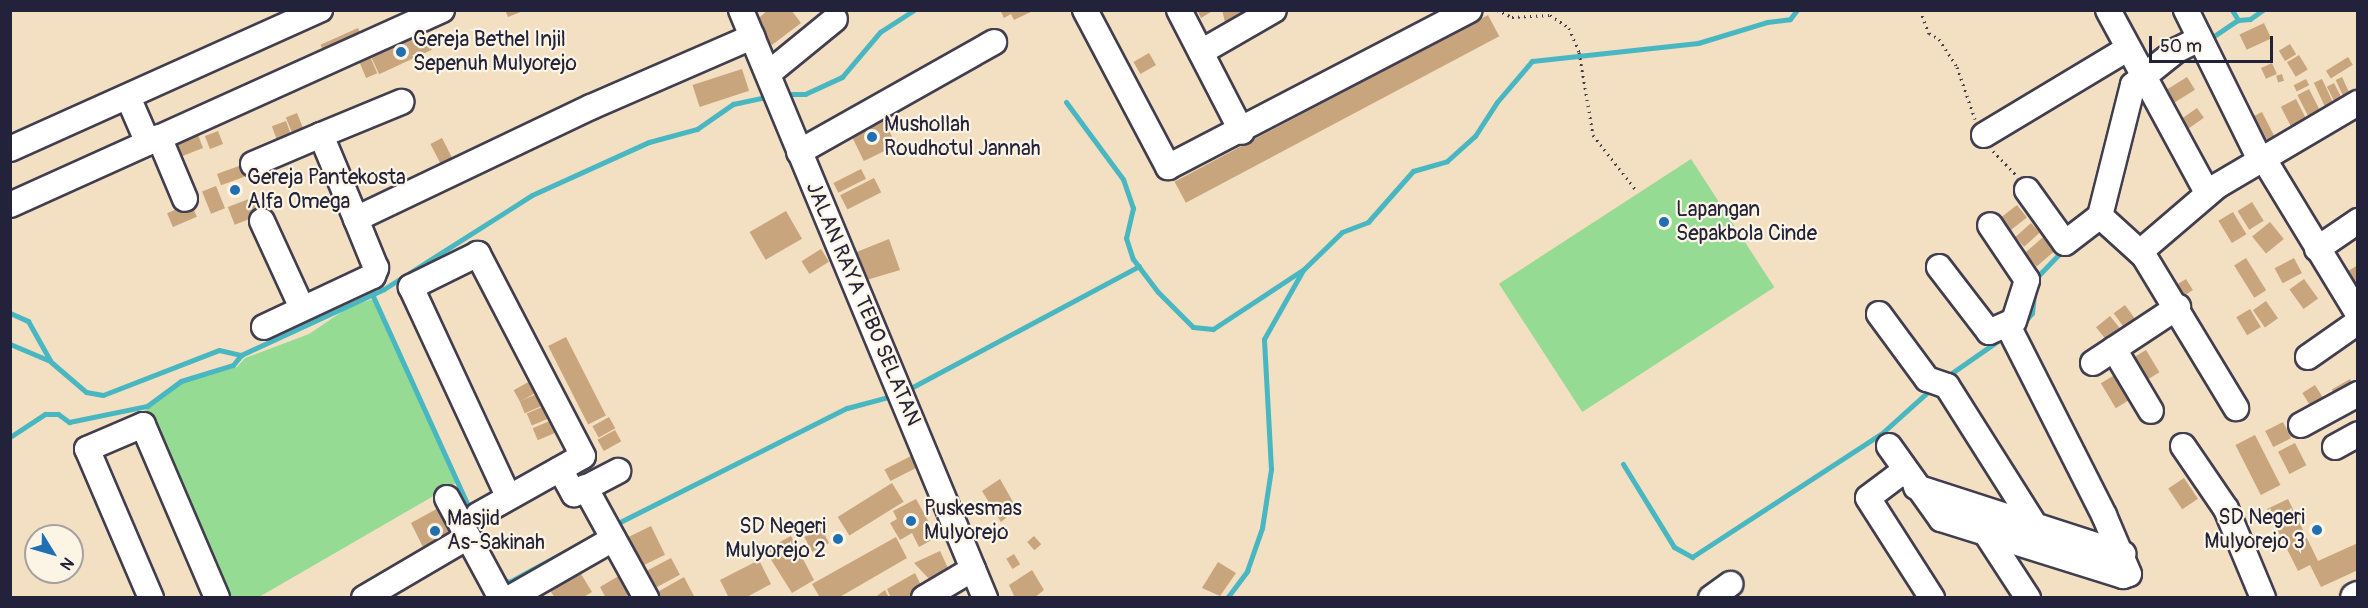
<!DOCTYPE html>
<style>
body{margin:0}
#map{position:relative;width:2368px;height:608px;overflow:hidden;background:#f3dfc1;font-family:Pangolin,sans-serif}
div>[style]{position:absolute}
.green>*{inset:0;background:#95db94;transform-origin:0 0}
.stream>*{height:5px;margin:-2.5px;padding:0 2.5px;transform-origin:2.5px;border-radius:2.5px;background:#48b7c2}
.building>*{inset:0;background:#c8a57d;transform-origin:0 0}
.path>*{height:3px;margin-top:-1.5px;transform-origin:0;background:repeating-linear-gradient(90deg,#413e4f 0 1.5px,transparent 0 6px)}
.roads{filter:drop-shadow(2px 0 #413e4f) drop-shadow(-2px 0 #413e4f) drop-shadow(0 2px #413e4f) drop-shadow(0 -2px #413e4f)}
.minor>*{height:24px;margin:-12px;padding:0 12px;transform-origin:12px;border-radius:12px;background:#fff}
.major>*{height:30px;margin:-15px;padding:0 15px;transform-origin:15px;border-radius:15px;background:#fff}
.dots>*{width:16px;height:16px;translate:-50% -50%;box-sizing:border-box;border:3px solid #fcf5e5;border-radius:50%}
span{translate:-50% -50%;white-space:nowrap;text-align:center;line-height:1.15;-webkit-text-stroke:4.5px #fcf5e5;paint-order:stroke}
.poi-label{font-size:21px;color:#22223b}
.left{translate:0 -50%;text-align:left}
.right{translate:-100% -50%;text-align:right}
.street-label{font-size:21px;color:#22223b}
.frame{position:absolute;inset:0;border:12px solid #22223b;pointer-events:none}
.north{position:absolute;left:24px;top:524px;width:60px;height:60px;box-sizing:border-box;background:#fcf5e5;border:2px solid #a5a1a1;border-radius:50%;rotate:127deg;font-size:16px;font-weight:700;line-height:24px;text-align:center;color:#22223b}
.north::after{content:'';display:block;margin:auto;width:21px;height:27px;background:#1f6fb2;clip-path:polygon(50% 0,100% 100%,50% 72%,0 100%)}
.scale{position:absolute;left:2149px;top:36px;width:124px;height:27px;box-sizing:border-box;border:3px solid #22223b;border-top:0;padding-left:8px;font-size:18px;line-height:21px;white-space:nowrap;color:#22223b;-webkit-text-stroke:4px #fcf5e5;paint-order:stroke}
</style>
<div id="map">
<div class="green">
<div style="left:1691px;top:159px;width:153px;height:229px;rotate:57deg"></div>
<div style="clip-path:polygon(373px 299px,456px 483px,259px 597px,223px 597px,144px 411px,182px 383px,237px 367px,245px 358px,309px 334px,349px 307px)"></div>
</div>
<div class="stream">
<div style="left:2232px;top:10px;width:12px;rotate:59deg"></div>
<div style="left:2208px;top:40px;width:36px;rotate:-34deg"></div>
<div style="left:2238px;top:20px;width:12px;rotate:-5deg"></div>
<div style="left:2250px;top:19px;width:16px;rotate:-35deg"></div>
<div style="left:782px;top:94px;width:23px"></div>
<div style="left:805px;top:94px;width:41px;rotate:-24.7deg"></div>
<div style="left:842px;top:77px;width:59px;rotate:-49.8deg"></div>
<div style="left:880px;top:32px;width:40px;rotate:-32.9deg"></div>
<div style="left:1066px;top:102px;width:96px;rotate:53.5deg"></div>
<div style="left:1123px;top:179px;width:31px;rotate:71deg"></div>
<div style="left:1133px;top:208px;width:31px;rotate:103deg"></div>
<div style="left:1126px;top:238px;width:22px;rotate:72deg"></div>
<div style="left:1133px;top:259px;width:41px;rotate:52.9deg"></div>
<div style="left:1158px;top:292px;width:49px;rotate:45deg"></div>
<div style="left:1193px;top:327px;width:20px;rotate:6deg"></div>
<div style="left:1213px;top:329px;width:109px;rotate:-33.4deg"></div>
<div style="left:1304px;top:269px;width:53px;rotate:-44.2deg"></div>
<div style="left:1342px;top:232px;width:28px;rotate:-21deg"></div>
<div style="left:1368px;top:222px;width:68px;rotate:-48.6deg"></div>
<div style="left:1413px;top:171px;width:35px;rotate:-16deg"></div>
<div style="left:1447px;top:161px;width:38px;rotate:-42deg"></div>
<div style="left:1475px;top:136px;width:40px;rotate:-57.1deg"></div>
<div style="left:1497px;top:102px;width:54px;rotate:-49.5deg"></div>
<div style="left:1532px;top:61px;width:167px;rotate:-6.2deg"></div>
<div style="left:1698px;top:43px;width:72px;rotate:-16.9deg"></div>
<div style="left:1767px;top:22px;width:23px;rotate:-7deg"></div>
<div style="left:1790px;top:19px;width:11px;rotate:-52deg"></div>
<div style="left:2035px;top:279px;width:40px;rotate:-46deg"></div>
<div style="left:372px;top:294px;width:242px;rotate:65.6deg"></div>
<div style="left:10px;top:313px;width:20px;rotate:24deg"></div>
<div style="left:28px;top:321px;width:47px;rotate:60.7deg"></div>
<div style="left:51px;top:362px;width:46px;rotate:40.6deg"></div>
<div style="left:86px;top:392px;width:17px;rotate:10deg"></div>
<div style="left:103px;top:395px;width:124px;rotate:-21.2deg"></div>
<div style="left:219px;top:350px;width:23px;rotate:13deg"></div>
<div style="left:2023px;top:324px;width:14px;rotate:-51deg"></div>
<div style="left:2032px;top:313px;width:18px;rotate:-84deg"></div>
<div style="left:10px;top:344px;width:43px;rotate:23deg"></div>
<div style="left:1946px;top:377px;width:68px;rotate:-34.9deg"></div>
<div style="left:907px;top:390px;width:263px;rotate:-28.1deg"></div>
<div style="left:10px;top:437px;width:42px;rotate:-33.3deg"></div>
<div style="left:45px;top:414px;width:13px"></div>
<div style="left:58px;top:414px;width:14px;rotate:36deg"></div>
<div style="left:69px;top:422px;width:80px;rotate:-11.6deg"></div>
<div style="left:147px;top:406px;width:42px;rotate:-36.3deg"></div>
<div style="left:181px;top:381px;width:54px;rotate:-17.1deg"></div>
<div style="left:233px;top:365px;width:13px;rotate:-51deg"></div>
<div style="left:241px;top:355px;width:157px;rotate:-24.8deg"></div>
<div style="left:384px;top:289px;width:175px;rotate:-32.4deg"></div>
<div style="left:532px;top:195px;width:128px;rotate:-24.4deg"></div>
<div style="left:649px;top:142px;width:50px;rotate:-15.2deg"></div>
<div style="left:697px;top:129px;width:44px;rotate:-34.8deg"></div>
<div style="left:733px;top:104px;width:38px;rotate:-12deg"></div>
<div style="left:1623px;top:464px;width:97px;rotate:58.4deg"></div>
<div style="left:1674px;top:547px;width:21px;rotate:29deg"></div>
<div style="left:1692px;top:557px;width:225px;rotate:-33.1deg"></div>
<div style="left:1881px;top:434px;width:69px;rotate:-42deg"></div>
<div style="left:476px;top:522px;width:33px;rotate:67deg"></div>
<div style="left:612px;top:526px;width:263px;rotate:-26.7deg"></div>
<div style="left:847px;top:408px;width:47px;rotate:-14.9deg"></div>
<div style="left:502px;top:579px;width:8px;rotate:23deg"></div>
<div style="left:509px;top:582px;width:92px;rotate:-28.5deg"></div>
<div style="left:1227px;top:598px;width:34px;rotate:-53deg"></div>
<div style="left:1247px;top:571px;width:46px;rotate:-70.8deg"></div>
<div style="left:1262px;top:528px;width:60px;rotate:-81.3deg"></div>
<div style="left:1271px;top:469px;width:130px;rotate:-93.1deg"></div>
<div style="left:1264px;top:339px;width:79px;rotate:-60.5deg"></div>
</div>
<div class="building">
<div style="clip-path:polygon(505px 10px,523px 10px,523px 11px,508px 17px)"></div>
<div style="clip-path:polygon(768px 10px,791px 10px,801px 23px,772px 45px,754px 22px)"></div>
<div style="clip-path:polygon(1000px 10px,1035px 10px,1014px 20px,1011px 14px,1004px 18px)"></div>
<div style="clip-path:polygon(1197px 10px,1214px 10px,1201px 18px)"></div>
<div style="clip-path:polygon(1222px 10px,1262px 10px,1227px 30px)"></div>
<div style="left:1488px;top:15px;width:24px;height:355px;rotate:62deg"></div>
<div style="left:2264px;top:23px;width:17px;height:27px;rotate:65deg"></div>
<div style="left:358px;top:28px;width:17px;height:41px;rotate:66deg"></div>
<div style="left:422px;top:29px;width:23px;height:58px;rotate:65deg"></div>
<div style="left:2290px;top:44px;width:12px;height:13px;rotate:59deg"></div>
<div style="left:1149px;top:53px;width:14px;height:18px;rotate:60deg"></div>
<div style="left:369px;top:54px;width:21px;height:12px;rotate:67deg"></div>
<div style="left:2299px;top:55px;width:17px;height:14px;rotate:59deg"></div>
<div style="left:2348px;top:57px;width:9px;height:26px;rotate:58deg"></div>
<div style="left:2272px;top:63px;width:12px;height:12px;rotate:66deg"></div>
<div style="left:742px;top:69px;width:23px;height:52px;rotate:72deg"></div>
<div style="left:2282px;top:74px;width:7px;height:6px;rotate:74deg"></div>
<div style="left:2187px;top:77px;width:15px;height:34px;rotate:58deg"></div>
<div style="left:2342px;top:77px;width:23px;height:7px;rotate:65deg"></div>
<div style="left:2306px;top:79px;width:7px;height:14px;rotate:63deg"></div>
<div style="left:2322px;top:79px;width:31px;height:9px;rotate:65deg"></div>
<div style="left:2334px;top:83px;width:22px;height:8px;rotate:63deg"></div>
<div style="left:2309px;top:89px;width:27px;height:13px;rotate:63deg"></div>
<div style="left:2296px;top:99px;width:22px;height:17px;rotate:63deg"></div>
<div style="left:2197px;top:108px;width:12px;height:24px;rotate:55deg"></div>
<div style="left:880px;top:112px;width:37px;height:36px;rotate:64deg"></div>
<div style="left:2262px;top:112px;width:27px;height:15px;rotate:63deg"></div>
<div style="left:297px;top:113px;width:18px;height:12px;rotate:68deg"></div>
<div style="left:286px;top:121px;width:15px;height:15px;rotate:70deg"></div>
<div style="left:218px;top:131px;width:14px;height:14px;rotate:69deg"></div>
<div style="left:198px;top:135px;width:14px;height:26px;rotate:69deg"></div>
<div style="left:442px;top:138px;width:22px;height:13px;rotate:63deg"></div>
<div style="left:247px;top:163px;width:12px;height:32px;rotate:70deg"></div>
<div style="left:861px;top:169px;width:11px;height:31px;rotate:63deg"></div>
<div style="left:874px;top:178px;width:16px;height:38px;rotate:63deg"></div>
<div style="left:216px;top:186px;width:24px;height:15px;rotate:68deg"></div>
<div style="left:254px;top:197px;width:19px;height:28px;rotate:69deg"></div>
<div style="left:2252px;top:202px;width:22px;height:17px;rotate:58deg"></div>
<div style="left:191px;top:203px;width:15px;height:26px;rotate:67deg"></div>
<div style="left:2017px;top:205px;width:16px;height:27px;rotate:52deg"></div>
<div style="left:786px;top:211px;width:32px;height:42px;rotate:60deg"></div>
<div style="left:2233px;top:212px;width:26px;height:17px;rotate:59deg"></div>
<div style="left:2270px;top:222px;width:22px;height:23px;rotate:51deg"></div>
<div style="left:2031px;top:223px;width:13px;height:21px;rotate:48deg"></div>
<div style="left:2049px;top:232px;width:18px;height:32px;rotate:49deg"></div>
<div style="clip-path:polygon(889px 239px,900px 270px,860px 282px,849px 255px)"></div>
<div style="left:821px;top:249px;width:15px;height:23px;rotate:58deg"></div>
<div style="left:2246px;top:258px;width:38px;height:14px;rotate:58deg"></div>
<div style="left:2294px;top:258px;width:17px;height:22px;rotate:62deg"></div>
<div style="clip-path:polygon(2358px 265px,2358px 283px,2347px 290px,2340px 276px)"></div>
<div style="left:2186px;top:279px;width:13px;height:19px;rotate:58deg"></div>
<div style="left:2304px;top:279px;width:24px;height:18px;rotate:54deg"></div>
<div style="left:2266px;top:301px;width:21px;height:16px;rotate:55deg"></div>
<div style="left:2125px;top:305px;width:27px;height:14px;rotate:54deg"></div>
<div style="left:2250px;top:309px;width:21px;height:16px;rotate:59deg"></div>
<div style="left:2110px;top:316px;width:27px;height:18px;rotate:51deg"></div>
<div style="left:566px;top:337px;width:88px;height:20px;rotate:63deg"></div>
<div style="left:2146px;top:350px;width:26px;height:23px;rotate:59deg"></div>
<div style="left:2118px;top:373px;width:29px;height:20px;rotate:59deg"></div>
<div style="left:2350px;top:379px;width:14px;height:21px;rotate:60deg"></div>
<div style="left:532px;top:380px;width:13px;height:21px;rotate:61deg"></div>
<div style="left:2315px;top:385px;width:22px;height:15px;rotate:58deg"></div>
<div style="left:539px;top:393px;width:13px;height:21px;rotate:67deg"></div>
<div style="left:547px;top:405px;width:13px;height:22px;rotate:67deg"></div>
<div style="left:609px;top:417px;width:13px;height:19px;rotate:61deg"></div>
<div style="left:552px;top:420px;width:13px;height:21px;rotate:67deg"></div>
<div style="left:2283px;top:422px;width:18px;height:20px;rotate:63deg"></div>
<div style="left:615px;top:430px;width:13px;height:20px;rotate:61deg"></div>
<div style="left:2255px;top:435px;width:56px;height:22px;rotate:63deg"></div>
<div style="left:2295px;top:443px;width:25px;height:19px;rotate:63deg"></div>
<div style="left:913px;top:455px;width:13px;height:32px;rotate:63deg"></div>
<div style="left:2184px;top:478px;width:25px;height:19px;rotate:56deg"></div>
<div style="clip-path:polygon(1000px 479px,1017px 509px,1001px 522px,982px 491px)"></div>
<div style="left:892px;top:483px;width:22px;height:64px;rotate:58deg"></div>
<div style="clip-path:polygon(916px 499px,937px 537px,919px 547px,912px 533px,900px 540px,890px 523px,897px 519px,893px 511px)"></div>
<div style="clip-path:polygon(2288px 499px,2318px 561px,2358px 543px,2358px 570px,2321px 587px,2310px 565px,2298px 571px,2267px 509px)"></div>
<div style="clip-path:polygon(442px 506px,459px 538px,424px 549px,411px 523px)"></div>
<div style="left:651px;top:526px;width:32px;height:36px;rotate:64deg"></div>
<div style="left:821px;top:528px;width:17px;height:19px;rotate:62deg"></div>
<div style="clip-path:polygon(791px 536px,814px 580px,792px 593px,765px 550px)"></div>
<div style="left:1034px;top:536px;width:11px;height:9px;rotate:49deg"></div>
<div style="clip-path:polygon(896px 537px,907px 558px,838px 598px,816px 598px,819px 596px,812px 584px)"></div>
<div style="clip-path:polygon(940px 551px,948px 568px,931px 581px,914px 563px)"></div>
<div style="left:1014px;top:554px;width:12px;height:9px;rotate:59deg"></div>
<div style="left:671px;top:558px;width:19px;height:37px;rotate:62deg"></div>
<div style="clip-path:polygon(759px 560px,771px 584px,745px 598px,729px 598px,720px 580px)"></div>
<div style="clip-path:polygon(1218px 562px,1236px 573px,1220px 596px,1202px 588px)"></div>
<div style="clip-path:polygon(578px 569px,592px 592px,582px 598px,555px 598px,547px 586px)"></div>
<div style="clip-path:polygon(1032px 570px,1044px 590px,1034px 598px,1015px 598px,1009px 585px)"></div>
<div style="clip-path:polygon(915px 573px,926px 596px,891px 598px,887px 589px)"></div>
<div style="clip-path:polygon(622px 574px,634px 595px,606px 598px,600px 587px)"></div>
<div style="clip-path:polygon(684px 577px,695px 598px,657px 598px,654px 594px)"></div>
<div style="clip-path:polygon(885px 590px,889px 598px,874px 598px)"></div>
</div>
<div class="path">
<div style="left:1497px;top:10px;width:17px;rotate:25deg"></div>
<div style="left:1512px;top:17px;width:38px;rotate:-3deg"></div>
<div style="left:1550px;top:15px;width:23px;rotate:34deg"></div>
<div style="left:1569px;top:28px;width:26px;rotate:67deg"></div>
<div style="left:1579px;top:52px;width:84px;rotate:80.4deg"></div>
<div style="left:1593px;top:135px;width:70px;rotate:52deg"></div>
<div style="left:1920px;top:10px;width:25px;rotate:69deg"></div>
<div style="left:1929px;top:33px;width:12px;rotate:31deg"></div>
<div style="left:1939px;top:39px;width:33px;rotate:57deg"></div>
<div style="left:1957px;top:67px;width:55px;rotate:70.9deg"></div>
<div style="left:1993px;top:151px;width:32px;rotate:46deg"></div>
</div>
<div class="roads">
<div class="minor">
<div style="left:741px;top:10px;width:637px;rotate:67.46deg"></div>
<div style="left:1085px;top:10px;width:178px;rotate:62.1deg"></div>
<div style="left:1168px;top:167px;width:340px;rotate:-27.5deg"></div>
<div style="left:1179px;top:10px;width:137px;rotate:62.7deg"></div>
<div style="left:2108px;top:10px;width:209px;rotate:61.5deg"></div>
<div style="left:2186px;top:10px;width:165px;rotate:63.7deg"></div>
<div style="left:1201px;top:52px;width:84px;rotate:-29.9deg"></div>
<div style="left:769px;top:73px;width:85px;rotate:-39.3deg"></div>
<div style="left:128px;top:97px;width:50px;rotate:66.5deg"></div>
<div style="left:1984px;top:135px;width:167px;rotate:-31deg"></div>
<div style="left:159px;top:137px;width:67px;rotate:67.2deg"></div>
<div style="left:10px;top:149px;width:340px;rotate:-24.2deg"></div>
<div style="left:799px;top:152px;width:224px;rotate:-29.4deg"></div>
<div style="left:2262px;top:156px;width:185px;rotate:58.7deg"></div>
<div style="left:253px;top:164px;width:74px;rotate:-23.1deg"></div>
<div style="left:2027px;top:190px;width:65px;rotate:54.4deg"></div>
<div style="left:2065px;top:243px;width:44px;rotate:-37.6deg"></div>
<div style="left:2100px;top:216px;width:135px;rotate:-75.9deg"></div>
<div style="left:2133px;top:85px;width:56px;rotate:-38.5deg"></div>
<div style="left:2177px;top:50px;width:25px;rotate:-26deg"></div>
<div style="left:10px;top:205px;width:474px;rotate:-24.3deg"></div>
<div style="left:2100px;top:216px;width:59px;rotate:42.3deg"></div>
<div style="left:2144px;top:256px;width:178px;rotate:58.8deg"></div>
<div style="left:356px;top:219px;width:91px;rotate:-112.6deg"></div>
<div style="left:321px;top:135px;width:87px;rotate:-22.4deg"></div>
<div style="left:262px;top:221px;width:96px;rotate:65.3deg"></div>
<div style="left:2317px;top:249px;width:50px;rotate:-34.3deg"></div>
<div style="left:2140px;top:252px;width:101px;rotate:-40.6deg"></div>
<div style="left:2217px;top:186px;width:164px;rotate:-30.5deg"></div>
<div style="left:1939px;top:267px;width:82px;rotate:52.4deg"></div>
<div style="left:1989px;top:332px;width:27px;rotate:-24deg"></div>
<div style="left:2014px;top:321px;width:43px;rotate:-72.4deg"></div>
<div style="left:2027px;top:280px;width:66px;rotate:-123.9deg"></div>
<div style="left:1879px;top:314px;width:81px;rotate:53.6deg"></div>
<div style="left:1927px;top:379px;width:21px;rotate:19deg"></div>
<div style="left:1947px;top:386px;width:167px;rotate:57.7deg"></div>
<div style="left:264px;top:327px;width:120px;rotate:-25.1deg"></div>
<div style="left:373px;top:276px;width:9px;rotate:-69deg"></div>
<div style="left:376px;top:268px;width:53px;rotate:-112.2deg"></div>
<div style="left:356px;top:219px;width:260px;rotate:-25.5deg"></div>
<div style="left:591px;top:107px;width:176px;rotate:-23.5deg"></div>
<div style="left:2114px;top:349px;width:72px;rotate:59.2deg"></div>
<div style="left:2308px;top:357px;width:61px;rotate:-35deg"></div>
<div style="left:2093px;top:363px;width:102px;rotate:-33.4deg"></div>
<div style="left:2301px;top:425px;width:65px;rotate:-28.5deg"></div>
<div style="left:1889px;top:446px;width:90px;rotate:54.5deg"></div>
<div style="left:1941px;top:519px;width:191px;rotate:17.4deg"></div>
<div style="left:2123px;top:576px;width:6px;rotate:-18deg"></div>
<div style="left:2129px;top:574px;width:64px;rotate:-113deg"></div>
<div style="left:2104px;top:515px;width:212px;rotate:-116.9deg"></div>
<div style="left:2183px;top:446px;width:76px;rotate:55.7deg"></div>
<div style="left:2226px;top:509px;width:96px;rotate:67.4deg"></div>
<div style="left:2335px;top:447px;width:26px;rotate:-29deg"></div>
<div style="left:560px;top:469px;width:29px;rotate:61deg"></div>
<div style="left:574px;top:494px;width:50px;rotate:-27.6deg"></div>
<div style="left:1897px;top:476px;width:36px;rotate:143deg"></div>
<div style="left:1868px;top:498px;width:119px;rotate:57.4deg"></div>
<div style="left:585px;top:487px;width:127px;rotate:61.2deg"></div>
<div style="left:1916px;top:487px;width:218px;rotate:17.9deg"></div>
<div style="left:447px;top:498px;width:44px;rotate:61.7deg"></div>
<div style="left:478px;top:515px;width:120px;rotate:-29.3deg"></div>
<div style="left:583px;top:456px;width:228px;rotate:-117.5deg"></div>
<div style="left:478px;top:254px;width:75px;rotate:153.8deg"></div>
<div style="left:411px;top:287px;width:230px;rotate:65.1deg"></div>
<div style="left:1985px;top:532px;width:79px;rotate:56.9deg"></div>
<div style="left:151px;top:598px;width:162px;rotate:-113.2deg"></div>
<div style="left:87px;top:449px;width:61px;rotate:-23.2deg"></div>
<div style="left:143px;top:425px;width:188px;rotate:66.8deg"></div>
<div style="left:364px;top:598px;width:121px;rotate:-30.4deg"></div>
<div style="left:468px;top:537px;width:69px;rotate:61.6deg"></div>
<div style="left:510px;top:598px;width:119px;rotate:-29.8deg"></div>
<div style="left:924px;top:598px;width:57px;rotate:-30.6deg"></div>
<div style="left:1711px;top:598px;width:24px;rotate:-36deg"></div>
</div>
<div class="major">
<div style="left:2356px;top:598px;width:2px;rotate:-27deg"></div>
</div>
</div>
<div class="dots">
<div style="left:401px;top:52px;background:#1f6fb2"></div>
<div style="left:872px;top:137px;background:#1f6fb2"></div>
<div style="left:235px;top:190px;background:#1f6fb2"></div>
<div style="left:1664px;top:222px;background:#1f6fb2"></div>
<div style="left:911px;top:521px;background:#1f6fb2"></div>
<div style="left:2317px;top:530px;background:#1f6fb2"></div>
<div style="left:435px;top:531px;background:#1f6fb2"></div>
<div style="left:838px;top:539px;background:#1f6fb2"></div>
</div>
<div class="poi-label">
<span class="left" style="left:413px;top:52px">Gereja Bethel Injil<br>Sepenuh Mulyorejo</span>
<span class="left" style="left:884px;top:137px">Mushollah<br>Roudhotul Jannah</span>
<span class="left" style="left:247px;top:190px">Gereja Pantekosta<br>Alfa Omega</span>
<span class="left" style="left:1676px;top:222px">Lapangan<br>Sepakbola Cinde</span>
<span class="left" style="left:924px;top:521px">Puskesmas<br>Mulyorejo</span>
<span class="right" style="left:2305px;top:530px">SD Negeri<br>Mulyorejo 3</span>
<span class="left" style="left:447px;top:531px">Masjid<br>As-Sakinah</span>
<span class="right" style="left:826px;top:539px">SD Negeri<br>Mulyorejo 2</span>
</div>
<div class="street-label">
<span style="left:863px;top:304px;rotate:67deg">JALAN RAYA TEBO SELATAN</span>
</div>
<div class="frame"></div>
<div class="north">N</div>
<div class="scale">50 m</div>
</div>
